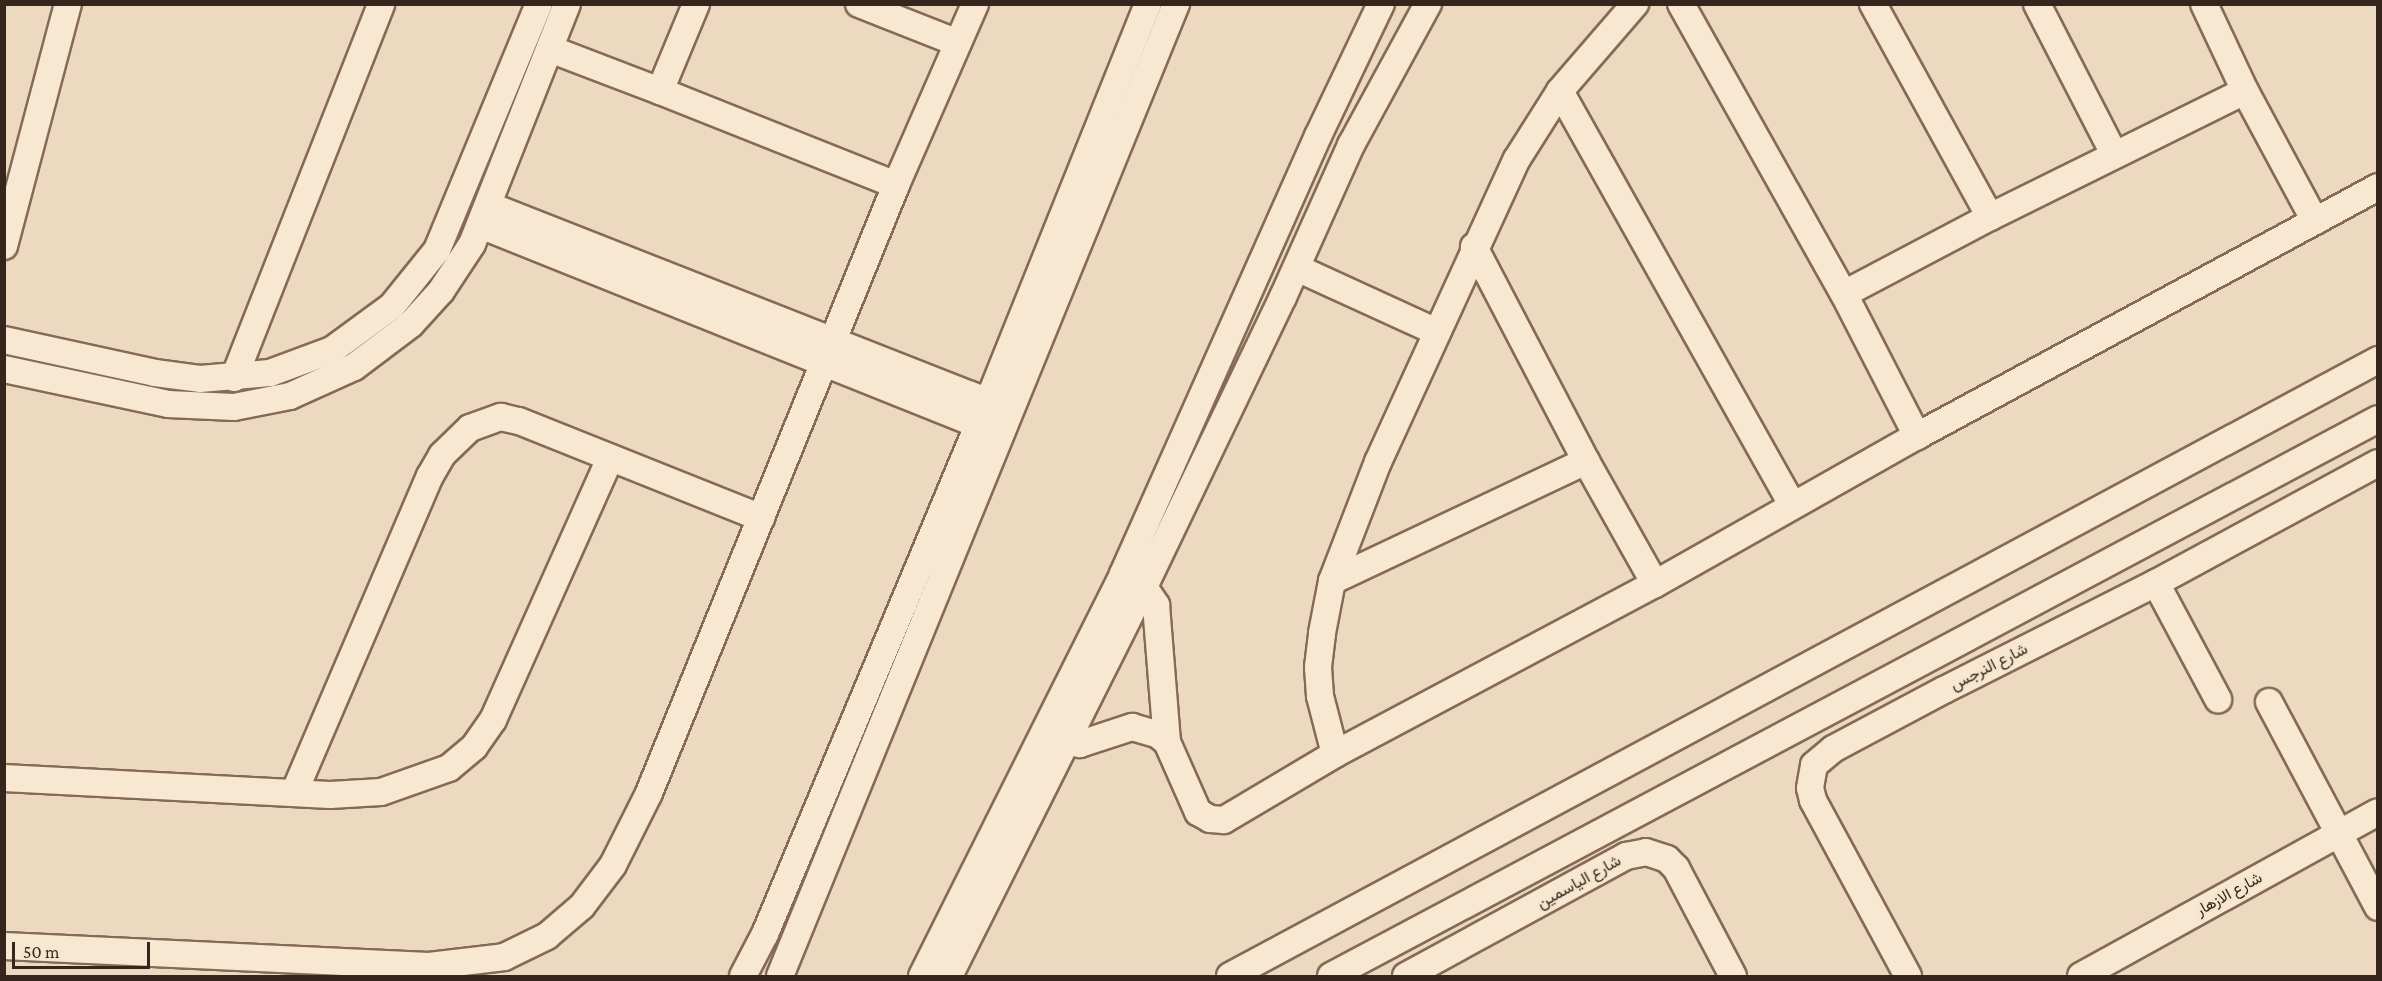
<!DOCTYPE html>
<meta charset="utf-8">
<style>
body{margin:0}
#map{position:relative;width:2382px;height:981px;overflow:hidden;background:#edd9bf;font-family:"Crimson Pro",Vazirmatn,serif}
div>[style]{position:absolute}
.roads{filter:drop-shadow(2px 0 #856a57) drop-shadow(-2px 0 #856a57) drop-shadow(0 2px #856a57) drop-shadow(0 -2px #856a57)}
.minor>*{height:26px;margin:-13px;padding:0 13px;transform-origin:13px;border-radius:13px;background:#f8e8d1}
span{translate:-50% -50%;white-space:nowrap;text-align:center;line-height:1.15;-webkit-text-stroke:5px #f5e5ce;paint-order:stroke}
.street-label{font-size:16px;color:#35251c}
.frame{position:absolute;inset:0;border:6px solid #35251c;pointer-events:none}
.scale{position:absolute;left:12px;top:942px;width:138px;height:27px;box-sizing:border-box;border:3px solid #35251c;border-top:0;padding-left:8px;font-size:18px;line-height:21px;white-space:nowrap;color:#35251c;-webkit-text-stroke:4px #f5e5ce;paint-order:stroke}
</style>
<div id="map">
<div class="roads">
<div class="minor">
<div style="left:859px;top:4px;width:106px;rotate:21.5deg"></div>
<div style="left:1681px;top:4px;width:333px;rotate:60.7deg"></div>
<div style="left:1844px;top:294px;width:160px;rotate:62.8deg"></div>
<div style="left:2037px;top:4px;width:169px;rotate:62.8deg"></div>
<div style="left:550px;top:49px;width:118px;rotate:20.9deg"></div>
<div style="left:660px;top:91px;width:94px;rotate:-67.5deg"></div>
<div style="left:660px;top:91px;width:254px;rotate:21.7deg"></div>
<div style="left:1560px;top:91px;width:475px;rotate:60.7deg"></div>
<div style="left:2245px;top:91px;width:148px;rotate:61.7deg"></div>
<div style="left:488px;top:205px;width:554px;rotate:21.48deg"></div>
<div style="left:1990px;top:217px;width:284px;rotate:-26.3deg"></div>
<div style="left:2245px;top:91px;width:96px;rotate:-115.2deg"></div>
<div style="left:480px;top:225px;width:552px;rotate:21.82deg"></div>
<div style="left:4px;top:246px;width:250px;rotate:-75.2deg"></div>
<div style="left:1297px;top:268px;width:154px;rotate:24.6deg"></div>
<div style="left:1844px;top:294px;width:165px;rotate:-27.8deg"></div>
<div style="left:1990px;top:217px;width:243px;rotate:-118.8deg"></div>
<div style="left:4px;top:340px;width:155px;rotate:12.3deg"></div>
<div style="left:155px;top:373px;width:45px;rotate:7.6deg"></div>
<div style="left:200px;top:379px;width:70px;rotate:-4.9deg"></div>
<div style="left:270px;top:373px;width:66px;rotate:-20.4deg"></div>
<div style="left:332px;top:350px;width:74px;rotate:-36.3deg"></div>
<div style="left:392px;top:306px;width:72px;rotate:-51.2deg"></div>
<div style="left:437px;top:250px;width:266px;rotate:-67.5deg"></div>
<div style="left:4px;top:369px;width:168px;rotate:12deg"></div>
<div style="left:168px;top:404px;width:66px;rotate:2.6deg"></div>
<div style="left:234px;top:407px;width:57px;rotate:-11.1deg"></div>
<div style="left:290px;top:396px;width:70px;rotate:-24.4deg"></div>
<div style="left:354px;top:367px;width:71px;rotate:-37deg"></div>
<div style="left:411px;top:324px;width:45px;rotate:-47.7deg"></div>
<div style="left:441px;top:291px;width:56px;rotate:-56.6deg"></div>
<div style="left:472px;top:244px;width:258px;rotate:-68.4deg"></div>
<div style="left:234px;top:378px;width:402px;rotate:-68.5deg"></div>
<div style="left:1586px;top:461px;width:141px;rotate:60.7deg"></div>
<div style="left:1123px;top:574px;width:25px;rotate:32deg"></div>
<div style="left:1144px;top:587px;width:22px;rotate:56deg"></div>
<div style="left:1156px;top:605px;width:137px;rotate:85.4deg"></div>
<div style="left:1167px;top:742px;width:77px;rotate:66.1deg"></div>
<div style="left:1198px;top:812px;width:14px;rotate:30deg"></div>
<div style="left:1210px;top:819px;width:14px;rotate:4deg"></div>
<div style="left:1224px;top:820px;width:129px;rotate:-30.7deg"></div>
<div style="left:1335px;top:754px;width:362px;rotate:-28deg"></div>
<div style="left:1655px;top:584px;width:301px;rotate:-29.5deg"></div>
<div style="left:1917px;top:436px;width:524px;rotate:-28.37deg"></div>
<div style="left:1332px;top:581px;width:281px;rotate:-25.3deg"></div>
<div style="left:1586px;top:461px;width:242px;rotate:-117.6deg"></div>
<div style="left:2156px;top:583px;width:132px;rotate:61.9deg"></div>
<div style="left:2269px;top:702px;width:232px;rotate:62deg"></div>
<div style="left:1055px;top:737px;width:26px;rotate:16deg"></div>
<div style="left:1080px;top:744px;width:55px;rotate:-18.1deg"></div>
<div style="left:1132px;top:727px;width:26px;rotate:16deg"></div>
<div style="left:1157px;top:734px;width:13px;rotate:39deg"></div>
<div style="left:1335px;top:754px;width:60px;rotate:-104.5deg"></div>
<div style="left:1320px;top:696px;width:29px;rotate:-94deg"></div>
<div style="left:1318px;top:667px;width:34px;rotate:-83deg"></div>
<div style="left:1322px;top:633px;width:53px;rotate:-79.1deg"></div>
<div style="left:1332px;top:581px;width:128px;rotate:-68.9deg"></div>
<div style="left:1378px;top:462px;width:333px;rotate:-65.4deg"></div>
<div style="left:1517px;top:159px;width:80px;rotate:-57.7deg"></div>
<div style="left:1560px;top:91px;width:115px;rotate:-49.2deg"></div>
<div style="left:4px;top:778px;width:326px;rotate:3deg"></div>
<div style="left:330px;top:795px;width:51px;rotate:-3.4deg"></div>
<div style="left:381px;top:792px;width:72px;rotate:-19.4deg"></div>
<div style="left:449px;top:768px;width:33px;rotate:-40deg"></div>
<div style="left:474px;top:747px;width:33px;rotate:-55deg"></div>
<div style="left:493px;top:720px;width:287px;rotate:-65.9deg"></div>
<div style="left:294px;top:793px;width:345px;rotate:-66.8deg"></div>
<div style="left:430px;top:476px;width:24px;rotate:-60deg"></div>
<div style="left:442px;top:455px;width:39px;rotate:-44deg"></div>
<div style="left:470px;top:428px;width:33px;rotate:-20deg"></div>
<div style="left:501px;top:417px;width:18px;rotate:13deg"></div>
<div style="left:519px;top:421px;width:261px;rotate:21.8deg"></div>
<div style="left:4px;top:946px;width:425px;rotate:2.7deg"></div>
<div style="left:429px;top:966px;width:76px;rotate:-6.8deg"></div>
<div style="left:504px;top:957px;width:48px;rotate:-26deg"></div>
<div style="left:547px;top:936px;width:46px;rotate:-40.6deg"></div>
<div style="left:582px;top:906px;width:51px;rotate:-52.9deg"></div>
<div style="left:613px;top:865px;width:80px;rotate:-63.4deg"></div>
<div style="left:649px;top:793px;width:656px;rotate:-67.89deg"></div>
<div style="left:896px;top:185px;width:197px;rotate:-66.4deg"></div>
<div style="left:743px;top:976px;width:47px;rotate:-62.4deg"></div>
<div style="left:765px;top:934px;width:577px;rotate:-67.26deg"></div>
<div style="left:988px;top:402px;width:429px;rotate:-68.1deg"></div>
<div style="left:780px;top:976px;width:1050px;rotate:-67.83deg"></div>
<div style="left:922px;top:976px;width:449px;rotate:-63.4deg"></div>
<div style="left:1123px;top:574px;width:479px;rotate:-66deg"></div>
<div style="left:1318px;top:136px;width:146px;rotate:-64.5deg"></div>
<div style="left:949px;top:976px;width:435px;rotate:-63.4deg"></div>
<div style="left:1144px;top:587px;width:322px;rotate:-64.4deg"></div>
<div style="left:1283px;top:297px;width:167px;rotate:-65.9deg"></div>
<div style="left:1351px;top:145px;width:161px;rotate:-61.4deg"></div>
<div style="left:1230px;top:976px;width:1303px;rotate:-28.22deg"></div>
<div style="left:1331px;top:976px;width:1186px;rotate:-28.01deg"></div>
<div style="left:1406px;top:976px;width:251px;rotate:-28.6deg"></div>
<div style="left:1626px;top:856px;width:20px;rotate:-11deg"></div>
<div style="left:1646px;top:852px;width:22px;rotate:18deg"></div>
<div style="left:1667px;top:859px;width:13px;rotate:45deg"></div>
<div style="left:1676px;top:868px;width:122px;rotate:62.2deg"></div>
<div style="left:1908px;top:976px;width:200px;rotate:-118.4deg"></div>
<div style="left:1813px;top:800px;width:12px;rotate:-104deg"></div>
<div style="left:1810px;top:788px;width:23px;rotate:-80deg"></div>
<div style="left:1814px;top:765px;width:25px;rotate:-40deg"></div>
<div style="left:1833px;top:749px;width:126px;rotate:-28deg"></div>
<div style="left:1944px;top:690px;width:237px;rotate:-26.8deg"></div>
<div style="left:2156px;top:583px;width:252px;rotate:-28.4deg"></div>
<div style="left:2081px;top:976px;width:339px;rotate:-28.9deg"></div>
</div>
</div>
<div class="street-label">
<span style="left:1989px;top:667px;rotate:-27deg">شارع النرجس</span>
<span style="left:1579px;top:882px;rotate:-29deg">شارع الياسمين</span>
<span style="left:2229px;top:894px;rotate:-29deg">شارع الازهار</span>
</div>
<div class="frame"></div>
<div class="scale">50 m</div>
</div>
